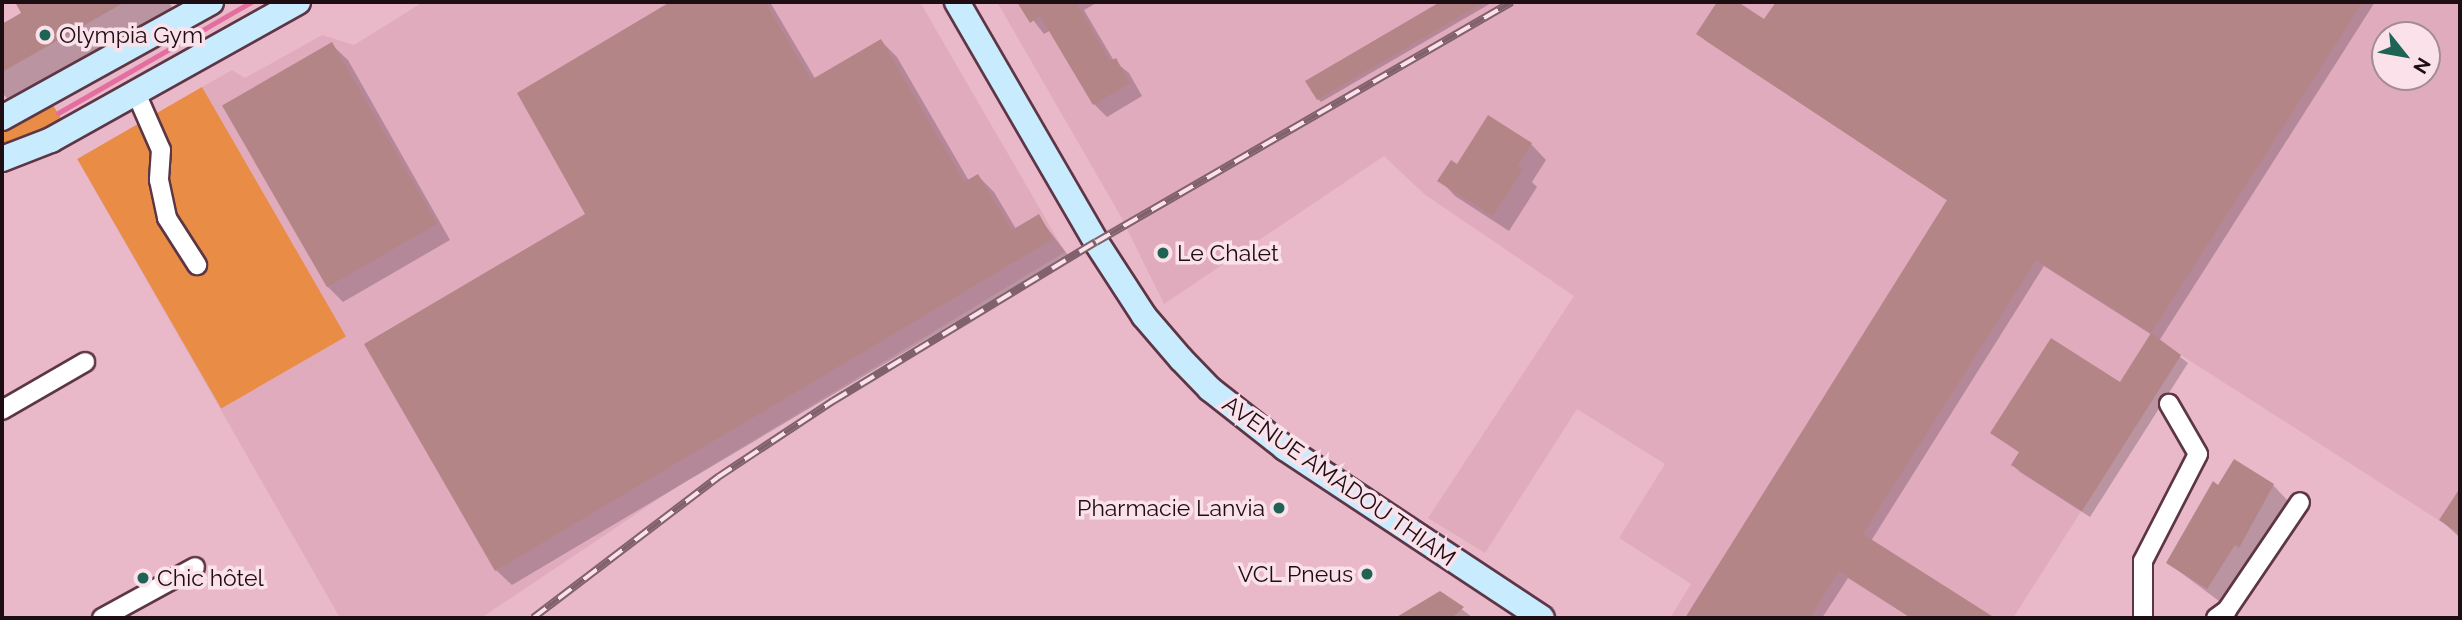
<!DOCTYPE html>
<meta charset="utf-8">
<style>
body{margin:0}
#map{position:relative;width:2462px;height:620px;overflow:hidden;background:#e9b9ca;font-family:Raleway,sans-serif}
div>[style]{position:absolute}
.built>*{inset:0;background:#e1abbe}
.green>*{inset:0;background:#e98d46;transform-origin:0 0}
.shadow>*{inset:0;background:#0003}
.stream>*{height:5px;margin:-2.5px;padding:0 2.5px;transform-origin:2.5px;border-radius:2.5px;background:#e56ea0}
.building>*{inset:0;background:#b48587;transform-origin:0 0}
.roads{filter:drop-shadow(2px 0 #5d3645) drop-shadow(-2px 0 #5d3645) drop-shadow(0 2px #5d3645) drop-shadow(0 -2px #5d3645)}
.street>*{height:18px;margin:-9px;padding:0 9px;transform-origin:9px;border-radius:9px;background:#fff}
.secondary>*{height:24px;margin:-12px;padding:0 12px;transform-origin:12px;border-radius:12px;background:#c8ecfe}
.rail>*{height:8px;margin-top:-4px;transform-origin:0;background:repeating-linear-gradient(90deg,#fbe2ea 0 16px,#80616c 0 32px);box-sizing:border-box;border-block:2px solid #80616c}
.dots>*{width:19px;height:19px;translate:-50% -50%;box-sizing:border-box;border:4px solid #fbe2ea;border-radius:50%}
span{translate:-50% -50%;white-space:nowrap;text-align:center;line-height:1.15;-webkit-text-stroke:7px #fbe2ea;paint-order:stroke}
.poi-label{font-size:23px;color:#1e0e14}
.left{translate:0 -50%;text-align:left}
.right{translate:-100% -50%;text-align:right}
.street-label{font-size:23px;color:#1e0e14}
.frame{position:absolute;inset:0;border:4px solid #1e0e14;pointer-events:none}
.north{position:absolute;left:2371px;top:21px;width:70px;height:70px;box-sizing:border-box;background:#fbe2ea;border:2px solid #a38d94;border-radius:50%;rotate:121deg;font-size:19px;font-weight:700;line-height:28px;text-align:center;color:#1e0e14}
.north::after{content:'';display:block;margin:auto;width:24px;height:32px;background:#1f6354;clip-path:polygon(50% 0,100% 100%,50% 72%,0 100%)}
</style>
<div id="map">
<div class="built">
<div style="clip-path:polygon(423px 2px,920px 2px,1065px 252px,681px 484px,481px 618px,340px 618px,77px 159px,232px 70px,245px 78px,322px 35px,354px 45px)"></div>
<div style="clip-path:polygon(evenodd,997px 2px,2460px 2px,2460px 534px,2181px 355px,2013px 618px,1670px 618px,1691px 584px,1619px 538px,1665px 464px,1577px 409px,1485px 553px,1428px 518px,1574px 296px,1424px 194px,1384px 156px,1164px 304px,1120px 215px,997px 2px,2385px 35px,2427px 35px,2427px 77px,2385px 77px,2385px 35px)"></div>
</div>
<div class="green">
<div style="left:202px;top:87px;width:288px;height:144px;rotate:60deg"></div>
<div style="clip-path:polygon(53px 105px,66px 127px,2px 152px,2px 133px)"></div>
</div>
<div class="shadow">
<div style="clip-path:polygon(21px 2px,169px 2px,176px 14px,15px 106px,2px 93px,2px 26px,23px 14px)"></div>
<div style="clip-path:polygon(674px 2px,770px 2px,816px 80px,881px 41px,897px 57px,969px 181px,978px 176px,994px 192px,1016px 229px,1038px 216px,1068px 255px,512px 585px,496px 570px,587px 215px,519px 94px)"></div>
<div style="clip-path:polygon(1019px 2px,1098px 2px,1084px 10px,1114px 61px,1129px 73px,1142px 96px,1107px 117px,1094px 104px,1051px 30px,1044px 34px)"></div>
<div style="clip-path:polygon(1444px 2px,1493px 2px,1321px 102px,1318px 99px,1308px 81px)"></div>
<div style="clip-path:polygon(1719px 2px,1735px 2px,1765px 22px,1778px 2px,2375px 2px,2159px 341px,2188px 363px,2090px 517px,2020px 472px,2013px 465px,2020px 453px,1993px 433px,2120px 384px,2152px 335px,2044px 266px,1871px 541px,1992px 618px,1911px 618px,1848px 578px,1822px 618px,1687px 618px,1948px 201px,1706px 41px,1698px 34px)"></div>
<div style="clip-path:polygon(332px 45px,348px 60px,450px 240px,343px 302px,327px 286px)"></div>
<div style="clip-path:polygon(1531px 144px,1546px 160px,1532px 182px,1537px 187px,1509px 231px,1455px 196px,1440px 180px,1457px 167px)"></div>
<div style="clip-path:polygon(2273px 485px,2288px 501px,2256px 562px,2223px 604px,2168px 563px,2219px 487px)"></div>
<div style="clip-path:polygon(2460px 491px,2460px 538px,2441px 520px)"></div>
<div style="clip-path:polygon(1440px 593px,1472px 617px,1398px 618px)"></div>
</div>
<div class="stream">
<div style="left:58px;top:113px;width:223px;rotate:-29.9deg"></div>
</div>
<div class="building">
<div style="clip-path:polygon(15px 2px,125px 2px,2px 72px,2px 24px,21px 13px)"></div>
<div style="clip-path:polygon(670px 2px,765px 2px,811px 80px,881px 39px,964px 182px,978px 174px,1012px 230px,1039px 214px,1053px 239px,495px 571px,364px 344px,585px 214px,517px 93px)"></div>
<div style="clip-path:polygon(1017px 2px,1076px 2px,1110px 61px,1116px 58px,1130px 83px,1093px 105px,1040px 16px,1030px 23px)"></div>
<div style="clip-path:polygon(1440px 2px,1484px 2px,1317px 100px,1305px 81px)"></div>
<div style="clip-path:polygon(1717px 2px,1738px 2px,1764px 19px,1776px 2px,2363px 2px,2151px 333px,2036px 260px,1863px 534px,1995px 618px,1911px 618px,1839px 571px,1810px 618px,1685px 618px,1947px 200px,1696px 34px)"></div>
<div style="left:332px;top:42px;width:210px;height:127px;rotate:60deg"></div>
<div style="clip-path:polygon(1488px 115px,1532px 143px,1517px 166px,1523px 169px,1493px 216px,1437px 181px,1451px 160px,1457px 164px)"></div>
<div style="clip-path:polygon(2151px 333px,2181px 355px,2082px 511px,2011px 465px,2019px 452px,1990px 433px,2051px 338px,2120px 382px)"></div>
<div style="clip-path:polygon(2234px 459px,2274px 484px,2239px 548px,2235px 545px,2207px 589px,2166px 563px,2213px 481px,2218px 485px)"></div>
<div style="clip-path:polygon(2460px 488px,2460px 534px,2439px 520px)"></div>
<div style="clip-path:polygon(1440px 591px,1464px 607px,1452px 618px,1395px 618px)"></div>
</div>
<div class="roads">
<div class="street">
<div style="left:136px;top:93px;width:62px;rotate:66.3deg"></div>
<div style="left:161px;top:150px;width:30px;rotate:94deg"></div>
<div style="left:159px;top:180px;width:39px;rotate:78deg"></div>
<div style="left:167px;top:218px;width:56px;rotate:57.4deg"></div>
<div style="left:2px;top:410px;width:96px;rotate:-30deg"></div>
<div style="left:102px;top:618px;width:106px;rotate:-28.7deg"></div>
<div style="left:2143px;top:618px;width:57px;rotate:-90deg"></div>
<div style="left:2143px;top:561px;width:120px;rotate:-62.8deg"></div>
<div style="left:2198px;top:454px;width:58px;rotate:-120.1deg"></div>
<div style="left:2216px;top:618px;width:14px;rotate:-36deg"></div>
<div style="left:2227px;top:610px;width:130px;rotate:-55.9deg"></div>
</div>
<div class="secondary">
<div style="left:957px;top:2px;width:277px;rotate:59.9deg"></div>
<div style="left:1096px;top:242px;width:88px;rotate:57deg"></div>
<div style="left:1144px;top:316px;width:57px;rotate:49.3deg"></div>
<div style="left:1181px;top:359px;width:42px;rotate:46deg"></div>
<div style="left:1210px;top:389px;width:95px;rotate:38.2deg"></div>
<div style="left:1285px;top:448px;width:308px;rotate:33.5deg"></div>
<div style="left:2px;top:118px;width:239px;rotate:-29deg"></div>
<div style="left:2px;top:159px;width:53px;rotate:-21.2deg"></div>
<div style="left:51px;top:140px;width:283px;rotate:-29.2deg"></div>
</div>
</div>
<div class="rail">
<div style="left:533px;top:618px;width:233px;rotate:-37.3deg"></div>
<div style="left:718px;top:477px;width:138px;rotate:-33.5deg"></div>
<div style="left:833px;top:401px;width:307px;rotate:-31.2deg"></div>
<div style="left:1096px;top:242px;width:480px;rotate:-30deg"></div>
</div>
<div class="dots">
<div style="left:45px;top:35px;background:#1f6354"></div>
<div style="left:1163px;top:253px;background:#1f6354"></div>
<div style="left:1279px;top:508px;background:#1f6354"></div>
<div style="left:1367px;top:574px;background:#1f6354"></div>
<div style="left:143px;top:578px;background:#1f6354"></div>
</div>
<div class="poi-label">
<span class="left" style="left:59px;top:35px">Olympia Gym</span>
<span class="left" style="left:1177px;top:253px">Le Chalet</span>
<span class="right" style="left:1265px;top:508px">Pharmacie Lanvia</span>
<span class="right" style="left:1353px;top:574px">VCL Pneus</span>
<span class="left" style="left:157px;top:578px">Chic hôtel</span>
</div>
<div class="street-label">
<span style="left:1339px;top:481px;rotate:35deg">AVENUE AMADOU THIAM</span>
</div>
<div class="frame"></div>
<div class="north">N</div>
</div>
